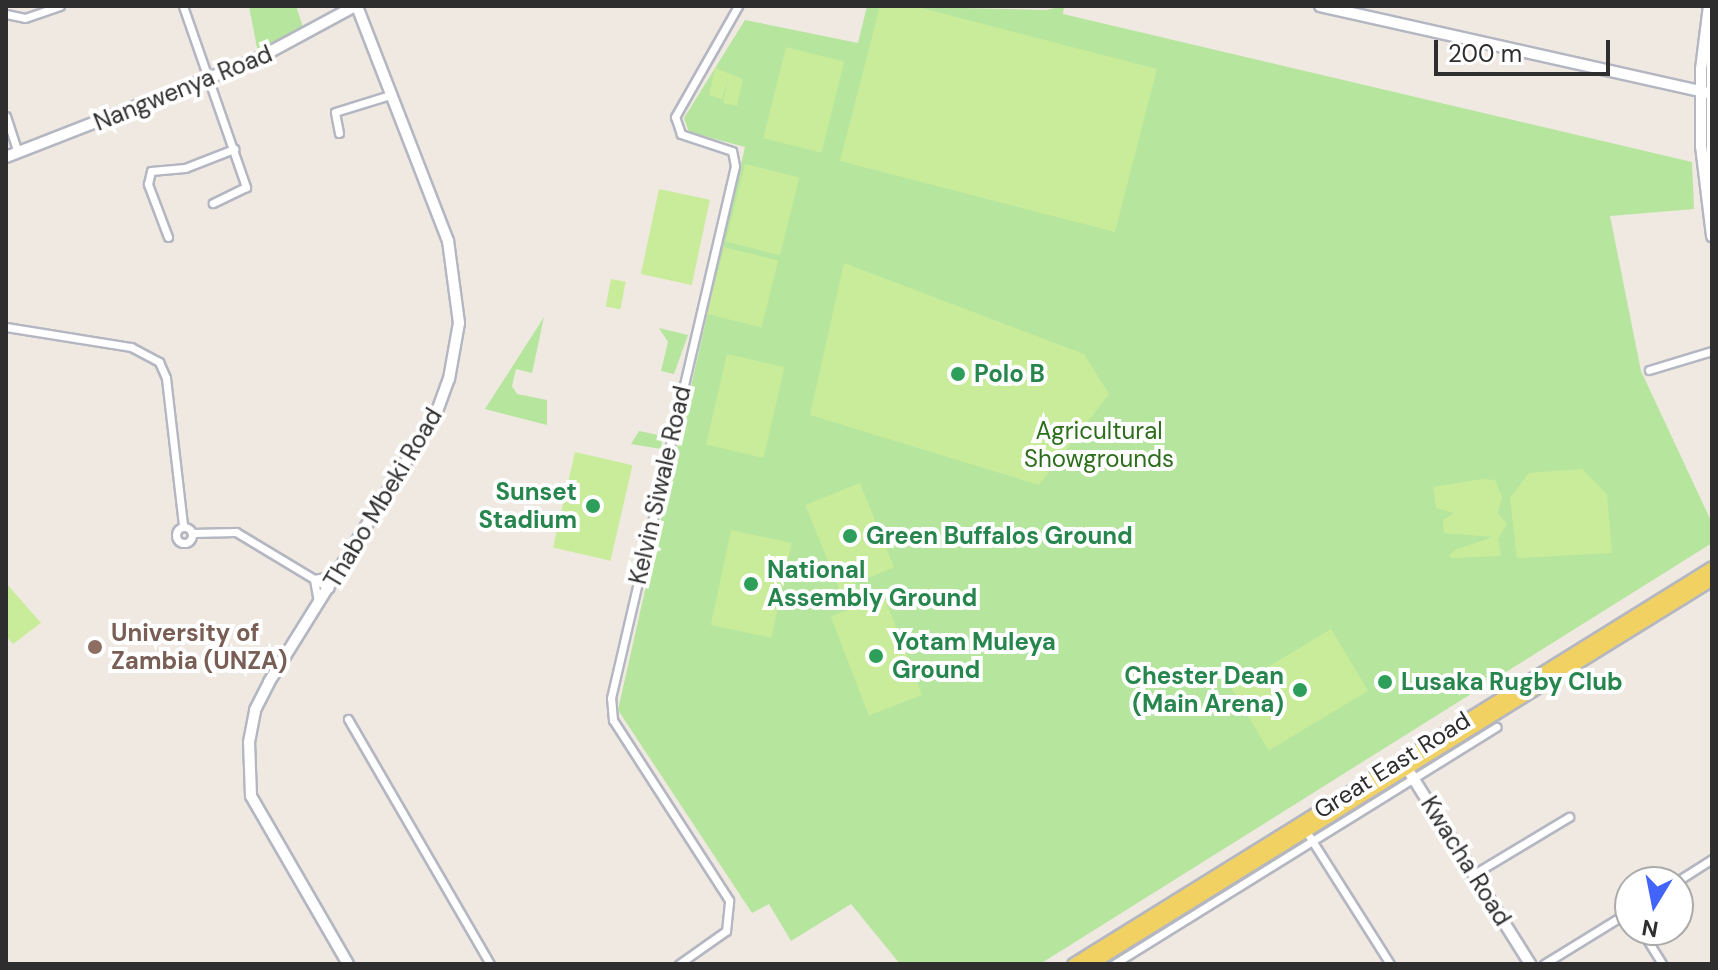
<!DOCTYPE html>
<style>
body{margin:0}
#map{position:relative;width:1718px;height:970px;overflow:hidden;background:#efe9e1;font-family:"DM Sans",sans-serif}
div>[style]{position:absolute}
.green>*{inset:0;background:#b6e59e}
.pitch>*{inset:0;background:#c9ec9a;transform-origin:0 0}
.roads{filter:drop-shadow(2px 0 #b4b7c1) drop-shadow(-2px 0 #b4b7c1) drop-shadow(0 2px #b4b7c1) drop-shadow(0 -2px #b4b7c1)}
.street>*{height:7px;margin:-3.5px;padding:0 3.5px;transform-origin:3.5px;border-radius:3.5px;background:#fff}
.street>.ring{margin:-3.5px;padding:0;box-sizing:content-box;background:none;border:7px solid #fff;border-radius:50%}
.secondary>*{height:10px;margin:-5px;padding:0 5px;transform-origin:5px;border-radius:5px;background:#fff}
.primary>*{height:11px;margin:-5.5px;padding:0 5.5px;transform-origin:5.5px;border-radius:5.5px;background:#f2d163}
.dots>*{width:22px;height:22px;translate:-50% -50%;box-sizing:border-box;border:4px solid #fff;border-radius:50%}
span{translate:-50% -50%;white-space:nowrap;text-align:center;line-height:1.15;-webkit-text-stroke:8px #fff;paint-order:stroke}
.street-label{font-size:24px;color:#2e2e2e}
.leisure-label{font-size:24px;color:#27864d;font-weight:700}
.left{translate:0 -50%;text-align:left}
.right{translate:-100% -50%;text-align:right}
.park-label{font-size:24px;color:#2c6e1b}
.education-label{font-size:24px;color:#785e54;font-weight:700}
.frame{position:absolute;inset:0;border:8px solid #2e2e2e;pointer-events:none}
.north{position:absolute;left:1614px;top:866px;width:80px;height:80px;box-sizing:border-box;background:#fff;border:2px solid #ababab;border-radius:50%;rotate:190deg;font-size:22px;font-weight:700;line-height:32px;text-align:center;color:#2e2e2e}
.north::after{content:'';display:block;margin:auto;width:28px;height:36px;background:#4264fb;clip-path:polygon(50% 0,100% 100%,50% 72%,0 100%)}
.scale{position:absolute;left:1434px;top:40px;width:176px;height:36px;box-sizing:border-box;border:4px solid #2e2e2e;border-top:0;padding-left:10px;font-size:24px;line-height:28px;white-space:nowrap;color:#2e2e2e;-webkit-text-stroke:6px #fff;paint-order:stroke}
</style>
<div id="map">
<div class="green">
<div style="clip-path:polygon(249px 6px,296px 6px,303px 27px,259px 58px)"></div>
<div style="clip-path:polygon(867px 6px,1046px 10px,1064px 6px,1063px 14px,1692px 162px,1694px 209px,1610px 216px,1641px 371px,1712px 523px,1712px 543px,1040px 964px,900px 964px,851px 904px,791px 941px,769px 904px,752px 913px,618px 710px,745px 147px,689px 132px,684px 118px,745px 20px,858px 43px)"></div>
<div style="clip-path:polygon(544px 317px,532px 373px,516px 369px,512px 386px,517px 394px,547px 400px,547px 425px,485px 409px)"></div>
<div style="clip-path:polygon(659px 328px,688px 335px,674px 374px,661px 371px,668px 342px)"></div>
<div style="clip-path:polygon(639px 431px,663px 436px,661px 449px,631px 444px)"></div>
</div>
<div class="pitch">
<div style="clip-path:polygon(880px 6px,914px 6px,1157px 69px,1115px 232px,840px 161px)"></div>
<div style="left:786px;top:47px;width:60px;height:94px;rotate:14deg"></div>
<div style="clip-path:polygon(715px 68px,743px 79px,737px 106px,723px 103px,728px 77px,722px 99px,709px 95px)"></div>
<div style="left:745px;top:164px;width:56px;height:80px;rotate:14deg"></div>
<div style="left:659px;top:189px;width:52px;height:87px;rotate:12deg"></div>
<div style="left:724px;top:247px;width:56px;height:69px;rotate:14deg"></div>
<div style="clip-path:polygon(844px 263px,1084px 354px,1109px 394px,1039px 485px,810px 415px)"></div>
<div style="left:611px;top:279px;width:15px;height:28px;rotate:11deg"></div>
<div style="left:727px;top:354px;width:59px;height:93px;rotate:13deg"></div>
<div style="left:575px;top:452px;width:59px;height:98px;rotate:13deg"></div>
<div style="clip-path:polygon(1582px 469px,1607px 494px,1612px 553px,1517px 558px,1510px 498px,1529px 473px)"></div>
<div style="clip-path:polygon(1482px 479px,1495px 480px,1502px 497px,1498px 513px,1507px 524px,1498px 539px,1501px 556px,1452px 558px,1449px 556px,1455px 550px,1493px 537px,1444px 533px,1443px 520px,1454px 513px,1436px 508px,1433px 487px)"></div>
<div style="left:860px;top:483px;width:91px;height:59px;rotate:68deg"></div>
<div style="left:731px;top:530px;width:62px;height:97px;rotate:12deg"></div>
<div style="clip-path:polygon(6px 583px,41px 623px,13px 644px,6px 636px)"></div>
<div style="left:884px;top:596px;width:106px;height:57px;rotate:69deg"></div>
<div style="left:1331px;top:629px;width:72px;height:116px;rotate:59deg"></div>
</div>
<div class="roads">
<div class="street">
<div style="left:183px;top:6px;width:192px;rotate:70.8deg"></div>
<div style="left:246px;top:187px;width:37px;rotate:154deg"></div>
<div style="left:6px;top:14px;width:19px;rotate:12deg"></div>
<div style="left:25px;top:18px;width:37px;rotate:-19deg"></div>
<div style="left:6px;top:116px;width:38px;rotate:72deg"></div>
<div style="left:339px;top:133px;width:21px;rotate:-101deg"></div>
<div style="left:335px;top:112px;width:58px;rotate:-17.2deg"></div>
<div style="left:168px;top:237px;width:57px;rotate:-110.7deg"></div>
<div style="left:148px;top:184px;width:13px;rotate:-77deg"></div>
<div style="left:151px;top:171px;width:34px;rotate:-5deg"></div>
<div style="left:185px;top:168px;width:53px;rotate:-21.2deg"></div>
<div style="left:6px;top:327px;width:127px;rotate:9.1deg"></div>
<div style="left:131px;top:347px;width:32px;rotate:28deg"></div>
<div style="left:159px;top:362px;width:17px;rotate:66deg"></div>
<div style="left:166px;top:378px;width:149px;rotate:83.4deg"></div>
<div style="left:1649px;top:370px;width:66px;rotate:-16.8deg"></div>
<div class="ring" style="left:176px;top:527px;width:9px;height:9px"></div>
<div style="left:192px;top:533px;width:44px;rotate:-1.3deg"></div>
<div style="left:236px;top:532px;width:109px;rotate:31.1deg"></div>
<div style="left:318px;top:602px;width:23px;rotate:-100deg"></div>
<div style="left:314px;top:579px;width:22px;rotate:-10deg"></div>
<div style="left:348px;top:719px;width:283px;rotate:59.9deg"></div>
<div style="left:1306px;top:831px;width:157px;rotate:57.7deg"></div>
<div style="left:1474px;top:874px;width:111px;rotate:-31deg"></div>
<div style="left:1676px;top:882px;width:43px;rotate:-32.6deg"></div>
<div style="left:1641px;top:930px;width:40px;rotate:58deg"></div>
<div style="left:679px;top:964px;width:57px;rotate:-35.1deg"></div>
<div style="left:726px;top:931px;width:31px;rotate:-84deg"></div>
<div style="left:729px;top:900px;width:214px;rotate:-122.8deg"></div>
<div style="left:613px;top:720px;width:22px;rotate:-95deg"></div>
<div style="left:611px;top:698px;width:546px;rotate:-76.88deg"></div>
<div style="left:735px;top:166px;width:15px;rotate:-101deg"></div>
<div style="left:732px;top:151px;width:54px;rotate:-161.6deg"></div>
<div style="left:681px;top:134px;width:18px;rotate:-109deg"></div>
<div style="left:675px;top:117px;width:128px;rotate:-60.4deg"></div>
<div style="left:1114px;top:964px;width:450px;rotate:-31.8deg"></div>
<div style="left:1544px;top:964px;width:101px;rotate:-31.6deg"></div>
</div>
<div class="secondary">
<div style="left:1320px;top:6px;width:399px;rotate:12.6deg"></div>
<div style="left:1709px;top:6px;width:64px;rotate:97.2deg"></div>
<div style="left:1701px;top:69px;width:77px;rotate:90deg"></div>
<div style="left:1701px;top:146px;width:91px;rotate:83deg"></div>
<div style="left:1712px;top:36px;width:140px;rotate:90deg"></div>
<div style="left:6px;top:157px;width:267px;rotate:-21.3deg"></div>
<div style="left:255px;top:60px;width:114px;rotate:-28.4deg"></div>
<div style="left:1403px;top:762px;width:239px;rotate:57.8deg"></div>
<div style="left:348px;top:964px;width:194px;rotate:-120deg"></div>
<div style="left:251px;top:796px;width:54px;rotate:-92.1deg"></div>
<div style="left:249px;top:742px;width:33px;rotate:-79deg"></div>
<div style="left:255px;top:710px;width:31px;rotate:-63deg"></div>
<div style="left:269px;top:682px;width:316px;rotate:-58.1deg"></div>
<div style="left:436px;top:414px;width:37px;rotate:-70deg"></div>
<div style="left:449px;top:379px;width:57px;rotate:-79.9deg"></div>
<div style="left:459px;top:323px;width:83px;rotate:-97.6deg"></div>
<div style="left:448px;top:241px;width:252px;rotate:-111.2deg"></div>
</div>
<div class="primary">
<div style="left:1073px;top:964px;width:752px;rotate:-31.85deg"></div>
<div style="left:1090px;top:964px;width:732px;rotate:-31.76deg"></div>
</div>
</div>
<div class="dots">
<div style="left:958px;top:374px;background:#2e9e5b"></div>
<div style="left:593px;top:506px;background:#2e9e5b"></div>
<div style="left:850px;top:536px;background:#2e9e5b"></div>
<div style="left:751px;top:584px;background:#2e9e5b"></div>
<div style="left:95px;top:647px;background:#8d6e63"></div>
<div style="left:876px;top:656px;background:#2e9e5b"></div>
<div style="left:1385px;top:682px;background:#2e9e5b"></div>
<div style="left:1300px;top:690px;background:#2e9e5b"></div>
</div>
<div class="street-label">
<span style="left:183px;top:88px;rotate:-22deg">Nangwenya Road</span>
<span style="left:660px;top:485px;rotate:-77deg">Kelvin Siwale Road</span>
<span style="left:383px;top:498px;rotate:-59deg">Thabo Mbeki Road</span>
<span style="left:1392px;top:765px;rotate:-32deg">Great East Road</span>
<span style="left:1466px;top:861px;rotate:58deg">Kwacha Road</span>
</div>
<div class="leisure-label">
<span class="left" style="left:974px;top:374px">Polo B</span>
<span class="right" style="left:577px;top:506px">Sunset<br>Stadium</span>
<span class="left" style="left:866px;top:536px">Green Buffalos Ground</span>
<span class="left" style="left:767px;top:584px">National<br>Assembly Ground</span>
<span class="left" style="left:892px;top:656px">Yotam Muleya<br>Ground</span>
<span class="right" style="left:1284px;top:690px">Chester Dean<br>(Main Arena)</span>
<span class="left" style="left:1401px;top:682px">Lusaka Rugby Club</span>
</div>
<div class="park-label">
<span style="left:1099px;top:445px">Agricultural<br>Showgrounds</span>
</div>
<div class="education-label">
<span class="left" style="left:111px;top:647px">University of<br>Zambia (UNZA)</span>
</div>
<div class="frame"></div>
<div class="north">N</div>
<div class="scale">200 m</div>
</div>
